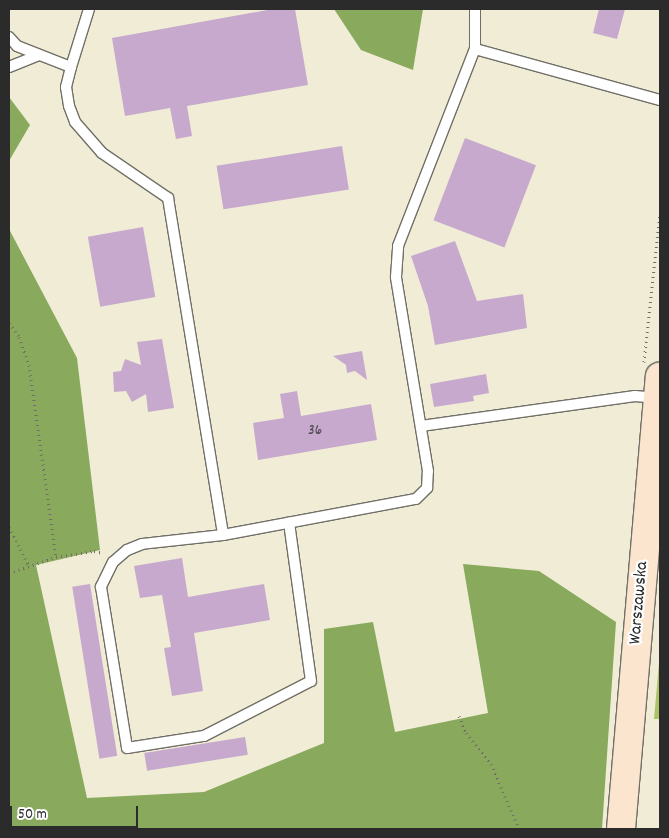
<!DOCTYPE html>
<style>
body{margin:0}
#map{position:relative;width:669px;height:838px;overflow:hidden;background:#f0ecd6;font-family:Dekko,sans-serif}
div>[style]{position:absolute}
.green>*{inset:0;background:#acc368}
.forest>*{inset:0;background:#89a95c}
.building>*{inset:0;background:#c7a9ce;transform-origin:0 0}
.path>*{height:3px;margin-top:-1.5px;transform-origin:0;background:repeating-linear-gradient(90deg,#706f67 0 1px,transparent 0 5px)}
.roads{filter:drop-shadow(1px 0 #706f67) drop-shadow(-1px 0 #706f67) drop-shadow(0 1px #706f67) drop-shadow(0 -1px #706f67)}
.lane>*{height:10px;margin:-5px;padding:0 5px;transform-origin:5px;border-radius:5px;background:#fff}
.secondary>*{height:28px;margin:-14px;padding:0 14px;transform-origin:14px;border-radius:14px;background:#fbe5cf}
span{translate:-50% -50%;white-space:nowrap;text-align:center;line-height:1.15;-webkit-text-stroke:4.5px #fff;paint-order:stroke}
.number-label{font-size:15px;color:#524a54}
.number-label span{-webkit-text-stroke-width:0}
.street-label{font-size:18px;color:#2b2b2b}
.frame{position:absolute;inset:0;border:10px solid #2b2b2b;pointer-events:none}
.scale{position:absolute;left:10px;top:806px;width:128px;height:22px;box-sizing:border-box;border:2px solid #2b2b2b;border-top:0;padding-left:6px;font-size:15px;line-height:18px;white-space:nowrap;color:#2b2b2b;-webkit-text-stroke:4px #fff;paint-order:stroke}
</style>
<div id="map">
<div class="green">
<div style="clip-path:polygon(660px 652px,660px 719px,654px 719px)"></div>
</div>
<div class="forest">
<div style="clip-path:polygon(334px 9px,423px 9px,413px 70px,361px 50px)"></div>
<div style="clip-path:polygon(9px 97px,30px 125px,9px 161px)"></div>
<div style="clip-path:polygon(9px 229px,77px 358px,100px 550px,36px 565px,87px 798px,204px 792px,324px 743px,324px 629px,373px 622px,395px 732px,488px 713px,463px 564px,539px 571px,616px 622px,602px 829px,9px 829px)"></div>
</div>
<div class="building">
<div style="clip-path:polygon(273px 9px,295px 9px,308px 85px,187px 106px,192px 136px,176px 139px,170px 108px,125px 116px,112px 38px)"></div>
<div style="clip-path:polygon(599px 9px,625px 9px,617px 39px,593px 33px)"></div>
<div style="left:465px;top:138px;width:76px;height:88px;rotate:21deg"></div>
<div style="left:342px;top:146px;width:44px;height:127px;rotate:81deg"></div>
<div style="left:143px;top:227px;width:71px;height:56px;rotate:80deg"></div>
<div style="clip-path:polygon(455px 241px,477px 301px,523px 294px,527px 328px,435px 345px,428px 306px,411px 256px)"></div>
<div style="clip-path:polygon(162px 339px,174px 408px,148px 412px,146px 394px,132px 402px,126px 391px,114px 392px,113px 372px,121px 371px,125px 359px,141px 365px,137px 342px)"></div>
<div style="clip-path:polygon(362px 351px,367px 380px,355px 371px,347px 373px,346px 365px,333px 356px)"></div>
<div style="clip-path:polygon(486px 374px,489px 393px,473px 396px,474px 401px,434px 407px,430px 384px)"></div>
<div style="clip-path:polygon(297px 391px,301px 416px,371px 404px,377px 440px,258px 460px,253px 423px,284px 418px,280px 394px)"></div>
<div style="clip-path:polygon(182px 558px,188px 597px,264px 584px,270px 620px,194px 633px,203px 691px,172px 696px,164px 648px,171px 647px,162px 595px,140px 598px,134px 566px)"></div>
<div style="left:90px;top:584px;width:174px;height:18px;rotate:81deg"></div>
<div style="left:245px;top:737px;width:18px;height:102px;rotate:81deg"></div>
</div>
<div class="path">
<div style="left:9px;top:323px;width:17px;rotate:54deg"></div>
<div style="left:19px;top:337px;width:30px;rotate:70deg"></div>
<div style="left:29px;top:365px;width:194px;rotate:82deg"></div>
<div style="left:644px;top:362px;width:150px;rotate:-83.9deg"></div>
<div style="left:9px;top:527px;width:42px;rotate:62.8deg"></div>
<div style="left:9px;top:573px;width:50px;rotate:-18.8deg"></div>
<div style="left:56px;top:557px;width:38px;rotate:-9deg"></div>
<div style="left:94px;top:551px;width:10px;rotate:11deg"></div>
<div style="left:459px;top:716px;width:18px;rotate:68deg"></div>
<div style="left:466px;top:733px;width:40px;rotate:51deg"></div>
<div style="left:491px;top:764px;width:71px;rotate:66.7deg"></div>
</div>
<div class="roads">
<div class="lane">
<div style="left:89px;top:9px;width:61px;rotate:107.2deg"></div>
<div style="left:71px;top:67px;width:21px;rotate:104deg"></div>
<div style="left:66px;top:87px;width:19px;rotate:81deg"></div>
<div style="left:69px;top:106px;width:17px;rotate:69deg"></div>
<div style="left:75px;top:122px;width:41px;rotate:48.9deg"></div>
<div style="left:102px;top:153px;width:80px;rotate:34.3deg"></div>
<div style="left:168px;top:198px;width:341px;rotate:80.7deg"></div>
<div style="left:223px;top:535px;width:196px;rotate:-10.6deg"></div>
<div style="left:416px;top:499px;width:16px;rotate:-45deg"></div>
<div style="left:427px;top:488px;width:17px;rotate:-87deg"></div>
<div style="left:428px;top:471px;width:197px;rotate:-99.4deg"></div>
<div style="left:396px;top:277px;width:31px;rotate:-86deg"></div>
<div style="left:398px;top:246px;width:212px;rotate:-68.7deg"></div>
<div style="left:475px;top:9px;width:40px;rotate:90deg"></div>
<div style="left:475px;top:49px;width:192px;rotate:15.4deg"></div>
<div style="left:9px;top:37px;width:12px;rotate:48deg"></div>
<div style="left:17px;top:46px;width:58px;rotate:21.3deg"></div>
<div style="left:9px;top:67px;width:32px;rotate:-22deg"></div>
<div style="left:421px;top:426px;width:216px;rotate:-8deg"></div>
<div style="left:635px;top:396px;width:23px;rotate:5deg"></div>
<div style="left:223px;top:535px;width:81px;rotate:173.7deg"></div>
<div style="left:142px;top:544px;width:16px;rotate:158deg"></div>
<div style="left:127px;top:550px;width:18px;rotate:139deg"></div>
<div style="left:113px;top:562px;width:28px;rotate:116deg"></div>
<div style="left:101px;top:587px;width:163px;rotate:80.8deg"></div>
<div style="left:127px;top:748px;width:78px;rotate:-8.9deg"></div>
<div style="left:204px;top:736px;width:120px;rotate:-27.2deg"></div>
<div style="left:311px;top:681px;width:160px;rotate:-97.9deg"></div>
</div>
<div class="secondary">
<div style="left:621px;top:829px;width:454px;rotate:-85.1deg"></div>
</div>
</div>
<div class="number-label">
<span style="left:315px;top:432px">36</span>
</div>
<div class="street-label">
<span style="left:640px;top:603px;rotate:-85deg">Warszawska</span>
</div>
<div class="frame"></div>
<div class="scale">50 m</div>
</div>
